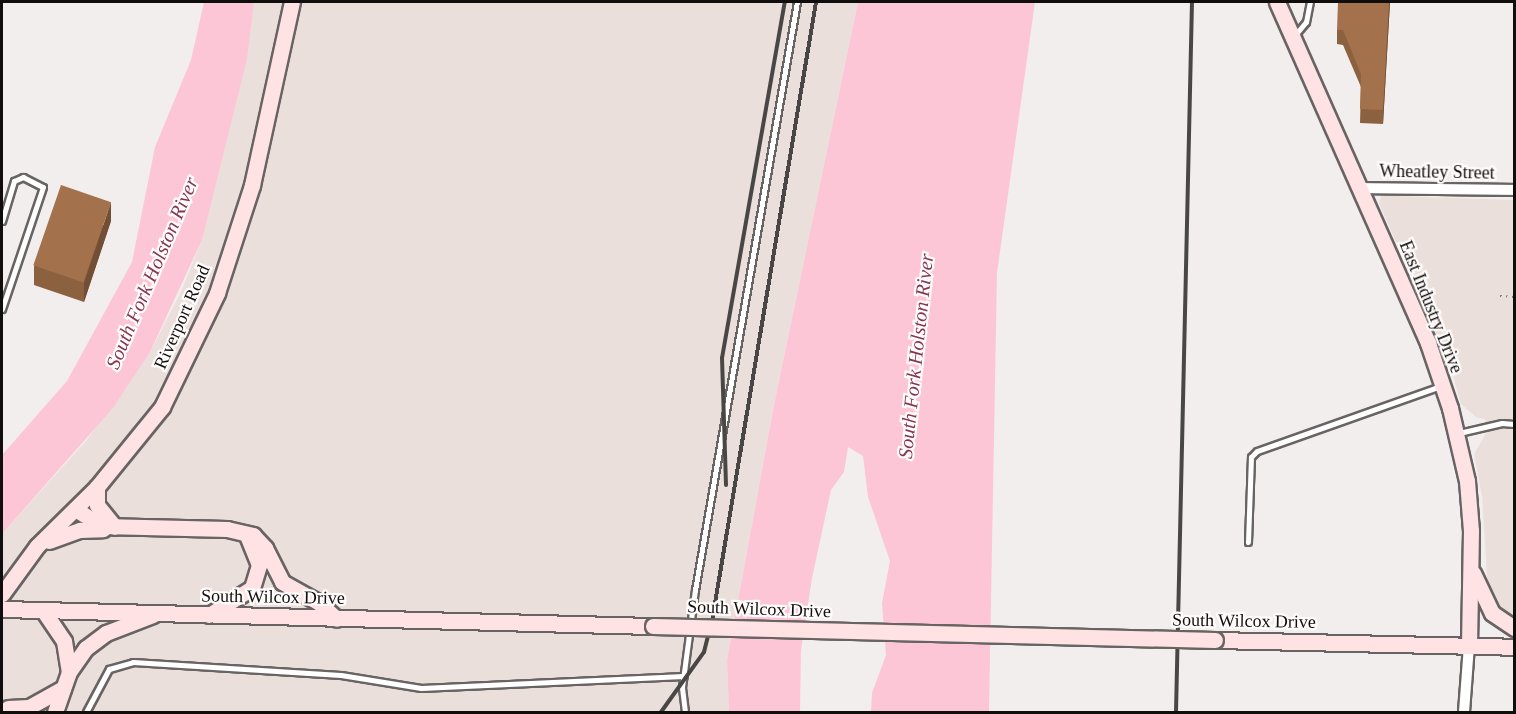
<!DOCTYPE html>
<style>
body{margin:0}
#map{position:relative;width:1516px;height:714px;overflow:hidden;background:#f2eeed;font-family:"Times New Roman",serif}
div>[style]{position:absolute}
.built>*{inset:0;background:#ebdfdb}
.water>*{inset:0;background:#fdc6d6}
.path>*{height:2px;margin-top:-1px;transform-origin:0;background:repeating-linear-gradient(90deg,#797675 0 1.5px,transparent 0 6px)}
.roads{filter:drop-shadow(2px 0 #676463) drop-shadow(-2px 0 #676463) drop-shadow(0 2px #676463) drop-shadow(0 -2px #676463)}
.lane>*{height:5px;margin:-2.5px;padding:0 2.5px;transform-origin:2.5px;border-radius:2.5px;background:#fff}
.street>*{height:10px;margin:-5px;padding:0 5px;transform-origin:5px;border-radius:5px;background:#fff}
.secondary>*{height:15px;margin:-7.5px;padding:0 7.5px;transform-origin:7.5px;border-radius:7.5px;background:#ffe2e3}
.rail>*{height:4px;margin:-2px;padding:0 2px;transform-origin:2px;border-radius:2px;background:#494746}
.bridges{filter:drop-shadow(2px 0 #676463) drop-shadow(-2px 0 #676463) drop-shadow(0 2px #676463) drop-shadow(0 -2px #676463)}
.secondary-bridge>*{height:15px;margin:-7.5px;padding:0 7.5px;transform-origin:7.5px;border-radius:7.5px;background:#ffe2e3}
.wall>*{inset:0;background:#8c6140}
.shaded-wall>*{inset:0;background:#724f34}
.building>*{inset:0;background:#a3714b;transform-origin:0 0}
span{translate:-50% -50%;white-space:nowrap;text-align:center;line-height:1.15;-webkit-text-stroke:4.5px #fffcfb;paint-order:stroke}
.street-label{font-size:18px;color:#0f0e0d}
.water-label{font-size:20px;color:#843553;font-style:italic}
.frame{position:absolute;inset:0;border:3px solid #0f0e0d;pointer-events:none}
</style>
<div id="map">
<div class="built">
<div style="clip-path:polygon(252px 2px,858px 2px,774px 405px,727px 660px,729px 712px,2px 712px,2px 534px,86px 441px,150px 352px,180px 294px,202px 240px)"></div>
<div style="clip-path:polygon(1392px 192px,1394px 196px,1514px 200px,1514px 620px,1497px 607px,1488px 591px,1482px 496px,1474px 454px,1488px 430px,1485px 419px,1476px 417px,1461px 404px,1451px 368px,1379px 203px,1382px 193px)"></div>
</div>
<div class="water">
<div style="clip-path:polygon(204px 2px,254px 2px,247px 59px,202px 240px,150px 352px,113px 408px,2px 534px,2px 455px,67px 381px,132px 262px,155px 147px,191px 60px)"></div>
<div style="clip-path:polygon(858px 2px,1035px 2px,997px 273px,989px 712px,871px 712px,872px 693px,886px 655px,882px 603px,890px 561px,868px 497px,863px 456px,848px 447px,844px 472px,831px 490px,812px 578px,801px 650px,800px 712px,729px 712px,727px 660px,774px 405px)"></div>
</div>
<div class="path">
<div style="left:1500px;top:296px;width:14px;rotate:4deg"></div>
</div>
<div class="roads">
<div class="lane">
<div style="left:1295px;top:35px;width:17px;rotate:-50deg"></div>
<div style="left:1306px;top:22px;width:20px;rotate:-79deg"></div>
<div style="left:2px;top:221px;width:42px;rotate:-73.3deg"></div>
<div style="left:14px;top:181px;width:10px;rotate:-24deg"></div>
<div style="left:23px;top:177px;width:22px;rotate:27deg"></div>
<div style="left:43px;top:187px;width:129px;rotate:108.6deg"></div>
<div style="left:1459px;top:433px;width:44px;rotate:-13.1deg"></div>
<div style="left:1502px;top:423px;width:12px;rotate:5deg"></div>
<div style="left:1248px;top:542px;width:85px;rotate:-88deg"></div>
<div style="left:1251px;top:457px;width:8px;rotate:-45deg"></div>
<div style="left:1257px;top:451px;width:195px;rotate:-19.5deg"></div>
<div style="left:86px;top:712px;width:49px;rotate:-61.9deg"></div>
<div style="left:109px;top:669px;width:25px;rotate:-16deg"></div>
<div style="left:133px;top:662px;width:208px;rotate:3.6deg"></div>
<div style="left:341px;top:675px;width:81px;rotate:9.2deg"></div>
<div style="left:421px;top:688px;width:263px;rotate:-2.6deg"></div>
<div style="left:685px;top:712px;width:25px;rotate:-97deg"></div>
<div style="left:682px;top:687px;width:98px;rotate:-82.4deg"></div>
<div style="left:695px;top:590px;width:597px;rotate:-80.16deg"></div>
</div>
<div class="street">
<div style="left:1359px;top:188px;width:155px;rotate:0.7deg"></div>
<div style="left:1464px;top:712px;width:66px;rotate:-85.7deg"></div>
</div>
<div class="secondary">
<div style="left:1277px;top:2px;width:373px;rotate:66.1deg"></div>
<div style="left:1428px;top:343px;width:69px;rotate:71.3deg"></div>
<div style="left:1450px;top:408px;width:75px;rotate:76.9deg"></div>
<div style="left:1467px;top:481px;width:50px;rotate:85.4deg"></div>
<div style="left:1471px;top:531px;width:115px;rotate:91deg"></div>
<div style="left:97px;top:487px;width:18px;rotate:90deg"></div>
<div style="left:97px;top:505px;width:28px;rotate:51deg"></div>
<div style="left:75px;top:509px;width:32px;rotate:32deg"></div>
<div style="left:102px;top:526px;width:125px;rotate:1.4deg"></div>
<div style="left:227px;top:529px;width:27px;rotate:13deg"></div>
<div style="left:253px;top:535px;width:18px;rotate:47deg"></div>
<div style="left:265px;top:548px;width:38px;rotate:63deg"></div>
<div style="left:282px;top:582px;width:41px;rotate:29.1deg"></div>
<div style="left:318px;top:602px;width:25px;rotate:42deg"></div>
<div style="left:49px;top:541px;width:33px;rotate:-20deg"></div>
<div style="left:80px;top:530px;width:23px;rotate:-2deg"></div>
<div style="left:1473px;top:573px;width:44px;rotate:64.6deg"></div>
<div style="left:1492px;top:613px;width:27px;rotate:34deg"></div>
<div style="left:2px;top:594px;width:59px;rotate:-53.9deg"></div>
<div style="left:37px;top:546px;width:84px;rotate:-44.5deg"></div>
<div style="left:97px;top:487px;width:103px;rotate:-50.9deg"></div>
<div style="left:162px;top:407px;width:127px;rotate:-64.2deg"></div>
<div style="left:217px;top:293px;width:114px;rotate:-72deg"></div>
<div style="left:252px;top:185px;width:187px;rotate:-77.7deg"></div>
<div style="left:2px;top:609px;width:651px;rotate:1.5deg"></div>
<div style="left:43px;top:610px;width:37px;rotate:56deg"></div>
<div style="left:64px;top:641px;width:31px;rotate:81deg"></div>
<div style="left:209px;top:615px;width:51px;rotate:-32.1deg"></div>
<div style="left:252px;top:588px;width:24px;rotate:-73deg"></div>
<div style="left:259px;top:565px;width:31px;rotate:-112deg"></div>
<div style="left:1215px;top:640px;width:299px;rotate:1.3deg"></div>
<div style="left:8px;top:708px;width:21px;rotate:-3deg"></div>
<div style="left:29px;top:707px;width:39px;rotate:-29deg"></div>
<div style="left:55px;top:712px;width:42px;rotate:-70.7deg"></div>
<div style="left:69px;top:672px;width:29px;rotate:-55deg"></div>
<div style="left:86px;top:648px;width:25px;rotate:-37deg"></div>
<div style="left:106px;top:633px;width:50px;rotate:-21deg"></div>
</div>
</div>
<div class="rail">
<div style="left:726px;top:485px;width:127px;rotate:-91.8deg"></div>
<div style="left:722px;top:358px;width:362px;rotate:-80deg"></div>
<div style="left:661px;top:712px;width:74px;rotate:-54.4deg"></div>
<div style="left:704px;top:652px;width:32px;rotate:-76deg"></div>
<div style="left:712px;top:621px;width:628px;rotate:-80.46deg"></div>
<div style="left:1176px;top:712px;width:710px;rotate:-88.71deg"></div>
</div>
<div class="bridges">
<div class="secondary-bridge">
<div style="left:653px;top:626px;width:562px;rotate:1.43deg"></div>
</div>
</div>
<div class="wall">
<div style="clip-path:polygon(1390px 2px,1383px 124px,1360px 123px,1361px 87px,1343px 45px,1337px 44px,1337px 30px)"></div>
<div style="clip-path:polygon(111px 221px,84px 302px,34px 285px,34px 266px)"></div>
</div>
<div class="shaded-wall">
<div style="clip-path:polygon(1389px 2px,1390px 2px,1383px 124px,1383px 110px)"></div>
<div style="clip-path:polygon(111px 202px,111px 221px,84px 302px,84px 283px)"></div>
</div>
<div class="building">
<div style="clip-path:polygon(1338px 2px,1389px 2px,1383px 110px,1360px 109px,1361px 74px,1343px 30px,1337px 30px)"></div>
<div style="left:61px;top:185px;width:53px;height:85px;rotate:19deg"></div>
</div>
<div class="street-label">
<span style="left:1437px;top:172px;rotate:1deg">Wheatley Street</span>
<span style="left:1431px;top:307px;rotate:68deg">East Industry Drive</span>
<span style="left:182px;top:317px;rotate:-66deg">Riverport Road</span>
<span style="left:273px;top:597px;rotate:1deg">South Wilcox Drive</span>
<span style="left:759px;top:609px;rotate:2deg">South Wilcox Drive</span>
<span style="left:1244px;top:621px;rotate:1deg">South Wilcox Drive</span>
</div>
<div class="water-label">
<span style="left:152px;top:273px;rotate:-67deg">South Fork Holston River</span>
<span style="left:916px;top:356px;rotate:-84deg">South Fork Holston River</span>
</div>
<div class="frame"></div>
</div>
